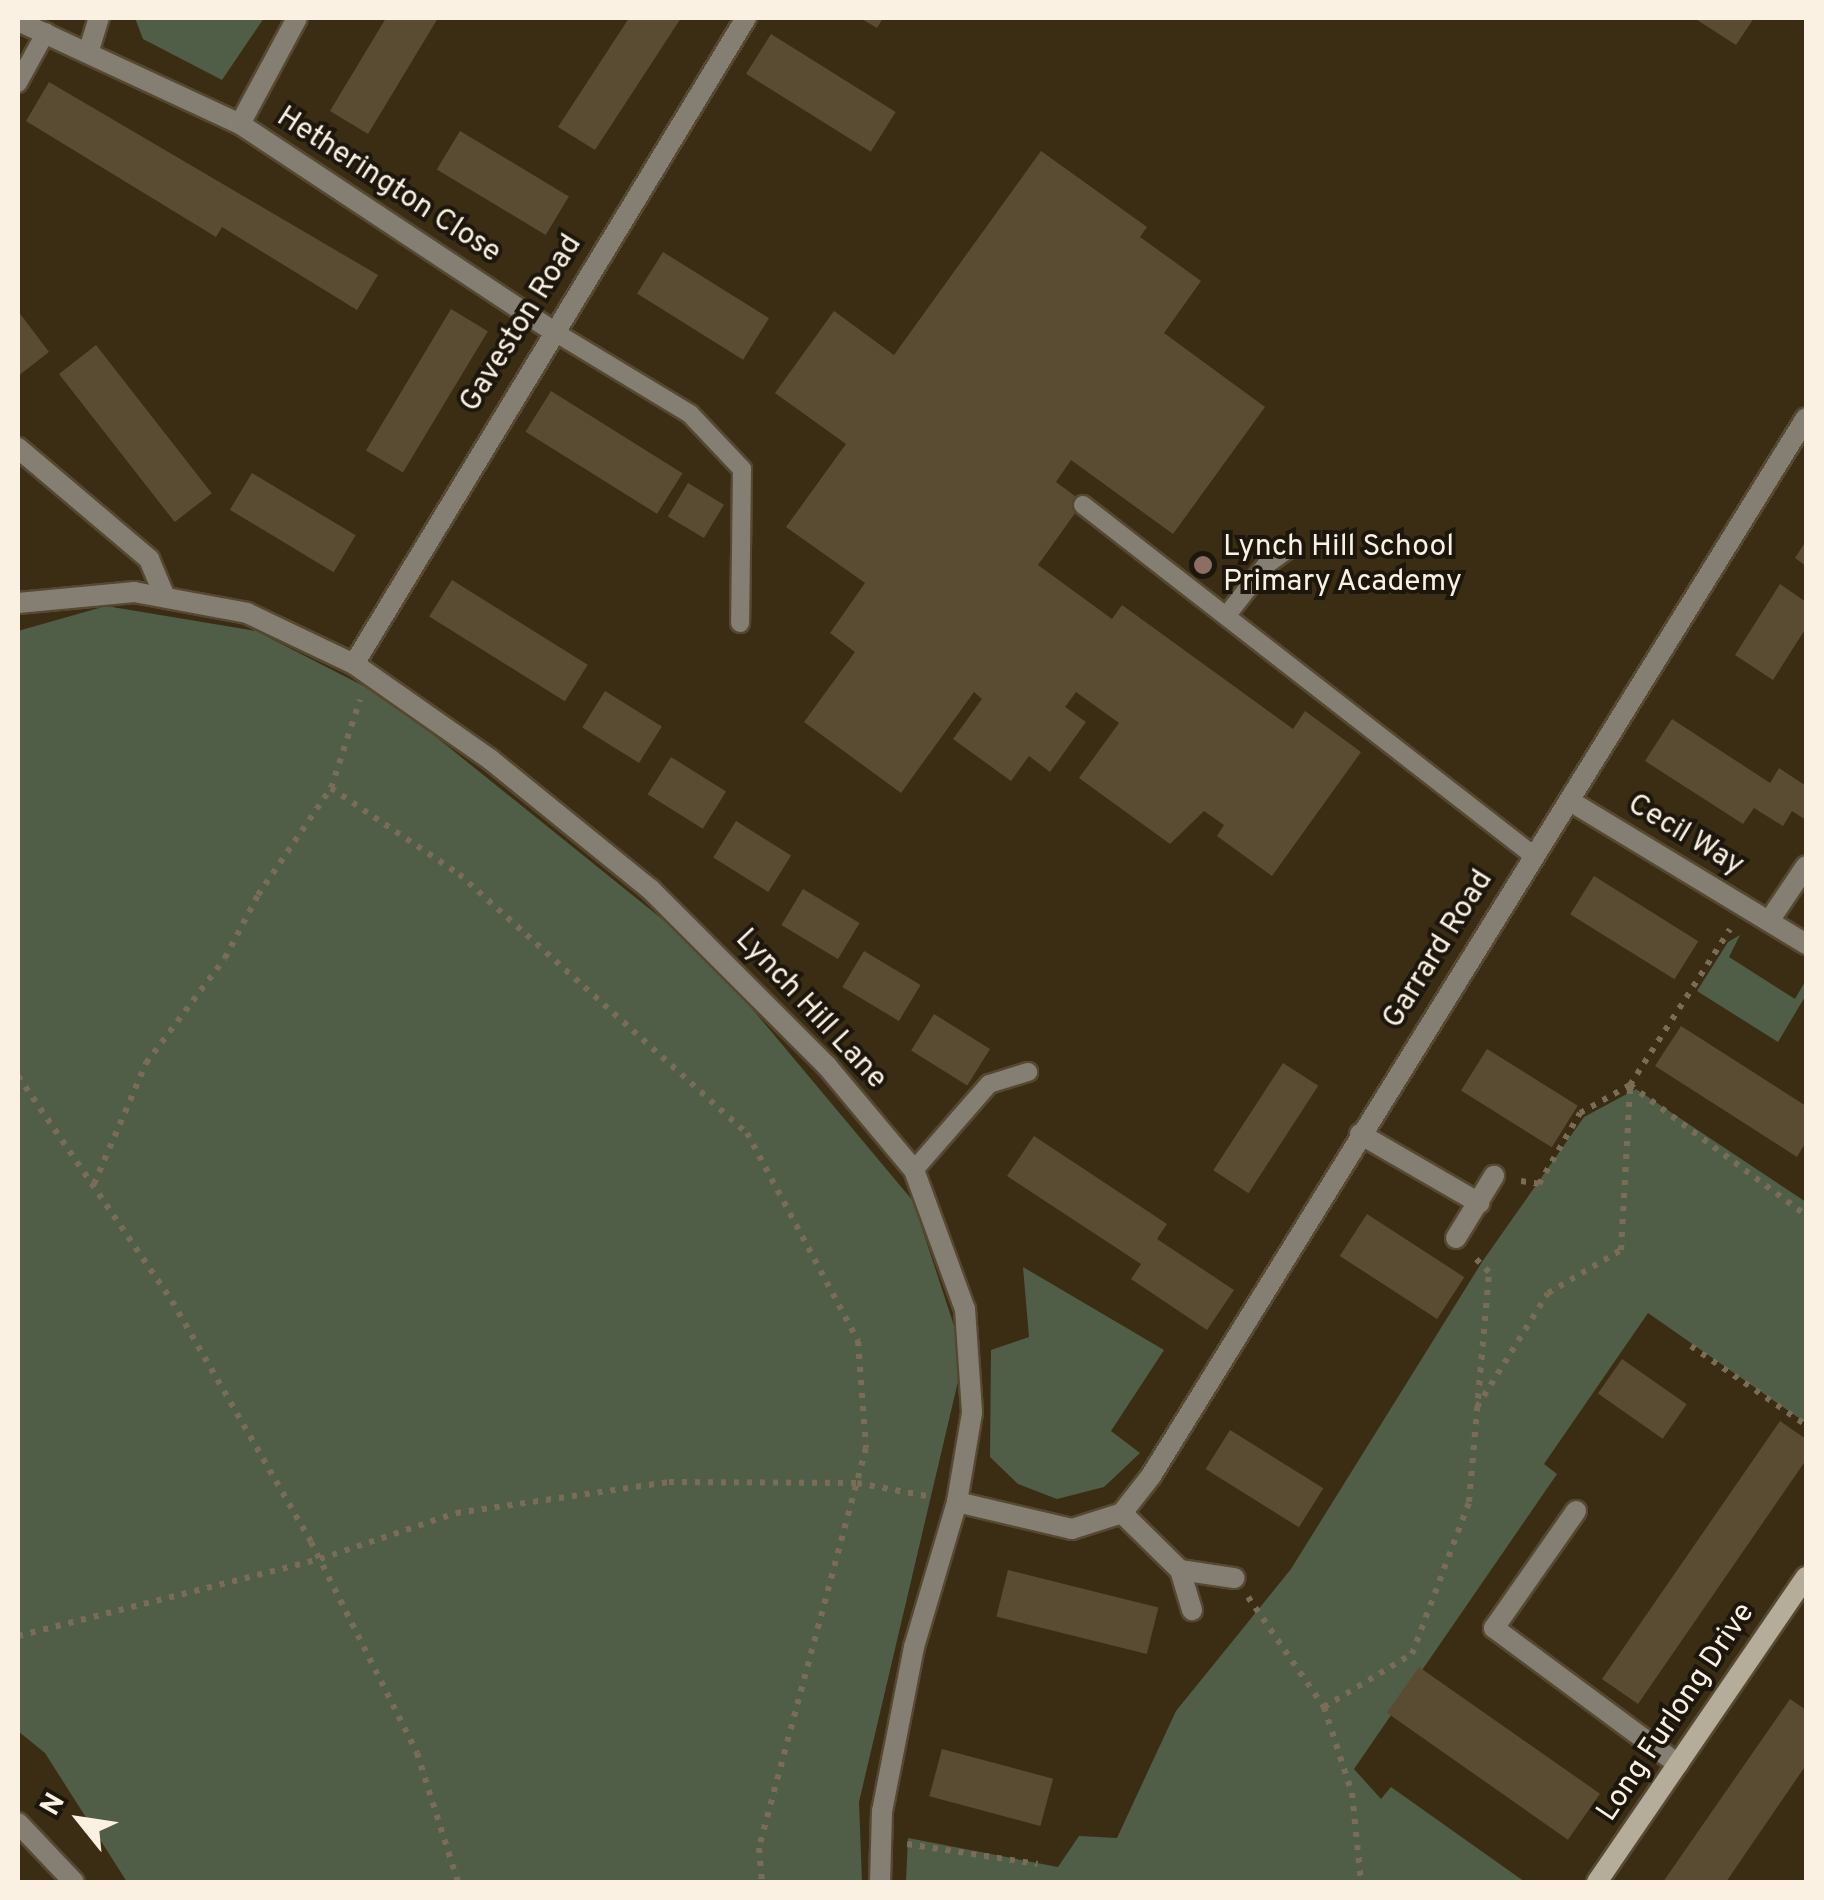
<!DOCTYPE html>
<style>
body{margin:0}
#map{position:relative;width:1824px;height:1900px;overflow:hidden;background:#3b2d14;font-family:Overpass,sans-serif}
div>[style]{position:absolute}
.green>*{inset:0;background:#505e47}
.building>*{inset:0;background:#5a4c32;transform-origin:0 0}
.path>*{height:6px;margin-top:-3px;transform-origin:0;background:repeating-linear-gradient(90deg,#7a6d58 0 5px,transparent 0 13px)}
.roads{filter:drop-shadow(2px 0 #564831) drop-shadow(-2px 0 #564831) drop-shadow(0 2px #564831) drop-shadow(0 -2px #564831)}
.lane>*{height:18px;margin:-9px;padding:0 9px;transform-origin:9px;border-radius:9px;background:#857f73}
.street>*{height:20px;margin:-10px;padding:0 10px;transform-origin:10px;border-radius:10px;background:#857f73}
.secondary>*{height:20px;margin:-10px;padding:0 10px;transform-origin:10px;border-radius:10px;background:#b5ac99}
.dots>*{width:28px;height:28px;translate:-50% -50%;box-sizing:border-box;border:5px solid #1c160c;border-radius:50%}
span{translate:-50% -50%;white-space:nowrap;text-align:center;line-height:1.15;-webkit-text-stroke:8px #1c160c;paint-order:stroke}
.street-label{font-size:30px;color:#faf1e3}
.poi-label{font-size:30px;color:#faf1e3}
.left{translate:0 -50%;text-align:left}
.frame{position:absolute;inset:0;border:20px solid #faf1e3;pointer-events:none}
.north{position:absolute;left:30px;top:1770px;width:100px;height:100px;-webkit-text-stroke:8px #1c160c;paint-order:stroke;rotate:300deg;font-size:28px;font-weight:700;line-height:40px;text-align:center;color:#faf1e3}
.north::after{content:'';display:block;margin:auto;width:35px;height:45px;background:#faf1e3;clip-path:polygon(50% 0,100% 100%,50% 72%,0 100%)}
</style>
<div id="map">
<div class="green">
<div style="clip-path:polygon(135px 18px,264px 18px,222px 80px,143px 39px)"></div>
<div style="clip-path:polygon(106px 606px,256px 631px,389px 699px,708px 956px,913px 1201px,964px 1356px,859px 1802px,862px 1882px,127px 1882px,45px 1753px,18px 1731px,18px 631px)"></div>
<div style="clip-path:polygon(1740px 935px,1729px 957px,1795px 999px,1806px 980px,1806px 995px,1778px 1042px,1697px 991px,1728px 942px)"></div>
<div style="clip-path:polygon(1636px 1089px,1806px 1202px,1806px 1423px,1648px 1313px,1544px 1464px,1557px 1474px,1354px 1769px,1381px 1799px,1391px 1787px,1525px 1882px,906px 1882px,908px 1838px,1058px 1867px,1079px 1836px,1117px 1838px,1176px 1711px,1291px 1569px,1482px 1262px,1584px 1117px)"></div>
<div style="clip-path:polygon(1023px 1267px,1164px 1350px,1111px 1431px,1140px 1453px,1104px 1487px,1057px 1499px,1018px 1484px,990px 1457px,991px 1350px,1029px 1337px)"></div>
</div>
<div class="building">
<div style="clip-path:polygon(386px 18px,438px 18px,368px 134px,330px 111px)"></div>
<div style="clip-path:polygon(629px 18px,681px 18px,595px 150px,558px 127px)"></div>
<div style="clip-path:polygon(860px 18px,883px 18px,877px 28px)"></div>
<div style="clip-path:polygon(1694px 18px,1754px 18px,1736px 45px)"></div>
<div style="left:771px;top:34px;width:147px;height:47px;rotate:32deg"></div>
<div style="clip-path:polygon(49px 82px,378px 275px,357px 310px,222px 227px,216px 237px,26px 121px)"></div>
<div style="left:460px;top:131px;width:127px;height:45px;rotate:31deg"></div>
<div style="clip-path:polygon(1041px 151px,1147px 227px,1140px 237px,1201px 281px,1164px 333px,1265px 407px,1173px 534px,1071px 460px,1056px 482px,1083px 502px,1038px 565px,1112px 619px,1122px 605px,1293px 729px,1305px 711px,1361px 752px,1272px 876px,1217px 836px,1224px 825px,1204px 811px,1170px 844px,1079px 778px,1119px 723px,1076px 692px,1065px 707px,1086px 722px,1050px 772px,1029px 756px,1011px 781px,953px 739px,982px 699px,974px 692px,901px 793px,804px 722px,855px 652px,830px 633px,865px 583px,786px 527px,846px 444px,775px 393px,834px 311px,894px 355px)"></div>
<div style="left:663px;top:252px;width:125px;height:49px;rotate:32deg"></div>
<div style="left:451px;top:309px;width:43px;height:165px;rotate:31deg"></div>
<div style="clip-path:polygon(18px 311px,49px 352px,18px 376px)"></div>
<div style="left:96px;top:345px;width:188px;height:47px;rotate:52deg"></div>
<div style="left:551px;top:391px;width:155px;height:48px;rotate:32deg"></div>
<div style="left:252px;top:473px;width:121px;height:43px;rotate:31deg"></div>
<div style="left:688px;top:483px;width:42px;height:39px;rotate:31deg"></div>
<div style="clip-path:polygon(1806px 541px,1806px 566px,1795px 558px)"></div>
<div style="left:452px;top:580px;width:160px;height:43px;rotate:32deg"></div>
<div style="clip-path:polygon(1780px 584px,1806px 602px,1806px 628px,1773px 680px,1735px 655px)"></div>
<div style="left:605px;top:691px;width:67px;height:43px;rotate:32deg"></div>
<div style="clip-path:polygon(1672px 719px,1770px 783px,1779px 768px,1806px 786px,1806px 820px,1792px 811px,1783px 826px,1754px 808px,1743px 824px,1645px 761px)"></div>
<div style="left:671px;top:757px;width:65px;height:44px;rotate:32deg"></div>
<div style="left:736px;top:821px;width:65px;height:43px;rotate:32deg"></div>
<div style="left:1594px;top:876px;width:123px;height:45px;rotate:32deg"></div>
<div style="left:803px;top:889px;width:66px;height:42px;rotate:31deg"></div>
<div style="left:864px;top:951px;width:66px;height:42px;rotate:31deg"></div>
<div style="left:934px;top:1014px;width:66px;height:43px;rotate:32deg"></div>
<div style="clip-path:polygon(1681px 1026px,1806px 1106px,1806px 1142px,1797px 1157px,1655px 1066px)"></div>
<div style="left:1487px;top:1049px;width:107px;height:49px;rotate:32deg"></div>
<div style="left:1283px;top:1063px;width:42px;height:128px;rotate:33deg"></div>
<div style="clip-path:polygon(1034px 1136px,1167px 1224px,1157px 1239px,1234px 1290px,1207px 1330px,1131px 1279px,1141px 1264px,1007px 1176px)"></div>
<div style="left:1367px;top:1214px;width:116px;height:50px;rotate:33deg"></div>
<div style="left:1622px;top:1359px;width:79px;height:42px;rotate:35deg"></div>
<div style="clip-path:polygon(1780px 1421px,1806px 1439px,1806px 1460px,1638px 1704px,1602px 1679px)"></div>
<div style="left:1230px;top:1430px;width:110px;height:46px;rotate:32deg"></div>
<div style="left:1008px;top:1570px;width:155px;height:48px;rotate:14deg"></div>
<div style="left:1419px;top:1667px;width:221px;height:56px;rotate:35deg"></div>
<div style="clip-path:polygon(1790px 1699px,1806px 1710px,1806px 1765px,1726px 1882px,1663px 1882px)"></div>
<div style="left:942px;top:1749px;width:115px;height:49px;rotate:15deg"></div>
</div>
<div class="path">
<div style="left:331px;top:788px;width:154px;rotate:33.9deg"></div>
<div style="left:459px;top:874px;width:387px;rotate:42deg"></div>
<div style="left:747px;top:1133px;width:236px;rotate:61.9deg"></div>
<div style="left:858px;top:1341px;width:107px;rotate:85.7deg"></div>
<div style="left:866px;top:1448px;width:414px;rotate:105deg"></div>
<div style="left:759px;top:1848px;width:34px;rotate:85deg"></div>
<div style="left:18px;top:1076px;width:273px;rotate:55.6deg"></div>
<div style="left:172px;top:1301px;width:278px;rotate:60deg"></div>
<div style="left:311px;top:1542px;width:236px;rotate:63.3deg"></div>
<div style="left:417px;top:1753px;width:135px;rotate:72.4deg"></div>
<div style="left:1630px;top:1085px;width:219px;rotate:36.5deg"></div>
<div style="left:1521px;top:1181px;width:18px;rotate:9deg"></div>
<div style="left:1539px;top:1184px;width:82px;rotate:-60deg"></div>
<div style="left:1580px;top:1113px;width:57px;rotate:-29.2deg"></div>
<div style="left:1630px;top:1085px;width:185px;rotate:-57.3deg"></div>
<div style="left:94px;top:1184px;width:132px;rotate:-66.7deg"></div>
<div style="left:146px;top:1063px;width:131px;rotate:-53deg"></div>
<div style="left:225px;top:958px;width:71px;rotate:-62.4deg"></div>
<div style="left:258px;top:895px;width:130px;rotate:-55.7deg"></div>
<div style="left:331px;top:788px;width:93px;rotate:-71.8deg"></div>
<div style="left:1691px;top:1346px;width:140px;rotate:34.5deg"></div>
<div style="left:1477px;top:1407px;width:134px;rotate:-58.1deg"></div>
<div style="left:1548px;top:1293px;width:85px;rotate:-30.5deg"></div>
<div style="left:1621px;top:1250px;width:163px;rotate:-86.8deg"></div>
<div style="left:1248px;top:1597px;width:134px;rotate:55.4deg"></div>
<div style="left:1324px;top:1707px;width:90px;rotate:72deg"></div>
<div style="left:1352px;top:1793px;width:89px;rotate:84.2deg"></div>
<div style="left:18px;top:1636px;width:312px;rotate:-14.3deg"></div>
<div style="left:320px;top:1559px;width:144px;rotate:-18.7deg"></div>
<div style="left:456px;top:1513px;width:215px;rotate:-8.3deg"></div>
<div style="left:669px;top:1482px;width:188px;rotate:0.3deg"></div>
<div style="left:857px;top:1483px;width:76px;rotate:10.6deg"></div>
<div style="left:1324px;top:1707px;width:103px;rotate:-31.1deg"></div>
<div style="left:1412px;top:1654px;width:162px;rotate:-69.4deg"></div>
<div style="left:1469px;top:1502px;width:231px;rotate:-85deg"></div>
<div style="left:1489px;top:1272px;width:23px;rotate:-135deg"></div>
<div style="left:907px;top:1844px;width:132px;rotate:8.7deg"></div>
</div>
<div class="roads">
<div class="lane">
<div style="left:18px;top:83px;width:58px;rotate:-61.2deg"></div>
<div style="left:553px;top:331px;width:160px;rotate:31.2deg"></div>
<div style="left:690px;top:414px;width:76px;rotate:46.6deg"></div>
<div style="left:742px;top:469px;width:154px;rotate:90.7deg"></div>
<div style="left:1083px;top:505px;width:571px;rotate:37.89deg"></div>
<div style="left:1227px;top:615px;width:63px;rotate:-52deg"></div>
<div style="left:1266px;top:565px;width:29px;rotate:-36deg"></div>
<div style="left:914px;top:1170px;width:114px;rotate:-48.9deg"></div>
<div style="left:989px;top:1084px;width:41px;rotate:-17.1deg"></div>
</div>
<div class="street">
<div style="left:18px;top:21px;width:245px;rotate:24.9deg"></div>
<div style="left:240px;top:124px;width:375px;rotate:33.5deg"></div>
<div style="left:89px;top:50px;width:34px;rotate:-73deg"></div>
<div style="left:240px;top:124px;width:120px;rotate:-61.7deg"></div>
<div style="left:18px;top:448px;width:172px;rotate:40.3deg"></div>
<div style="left:149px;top:559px;width:41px;rotate:67.2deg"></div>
<div style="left:18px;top:603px;width:117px;rotate:-5.4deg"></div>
<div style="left:134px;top:592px;width:115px;rotate:10.5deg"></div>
<div style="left:247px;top:613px;width:119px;rotate:25.5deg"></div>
<div style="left:354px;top:664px;width:167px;rotate:35deg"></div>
<div style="left:491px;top:760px;width:205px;rotate:39.1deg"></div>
<div style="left:650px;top:889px;width:250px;rotate:45deg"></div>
<div style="left:827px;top:1066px;width:136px;rotate:50.1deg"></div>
<div style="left:914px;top:1170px;width:148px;rotate:69.9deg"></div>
<div style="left:965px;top:1309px;width:104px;rotate:86.1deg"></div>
<div style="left:972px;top:1413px;width:90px;rotate:99.6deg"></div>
<div style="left:957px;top:1502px;width:151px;rotate:106.5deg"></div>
<div style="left:914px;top:1647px;width:167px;rotate:101deg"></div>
<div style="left:882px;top:1811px;width:71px;rotate:91.6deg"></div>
<div style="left:354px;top:664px;width:756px;rotate:-58.75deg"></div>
<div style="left:1570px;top:801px;width:276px;rotate:31.2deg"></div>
<div style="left:1769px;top:921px;width:66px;rotate:-56.1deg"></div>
<div style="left:1360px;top:1134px;width:138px;rotate:30.1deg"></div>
<div style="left:1456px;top:1238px;width:73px;rotate:-58.5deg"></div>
<div style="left:957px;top:1502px;width:118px;rotate:13.2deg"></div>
<div style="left:1072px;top:1529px;width:52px;rotate:-17.7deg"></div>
<div style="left:1122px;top:1513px;width:81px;rotate:44.5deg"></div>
<div style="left:1180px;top:1570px;width:55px;rotate:8.4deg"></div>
<div style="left:1576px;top:1511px;width:143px;rotate:125deg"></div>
<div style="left:1494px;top:1628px;width:229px;rotate:36.5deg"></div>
<div style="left:1122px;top:1513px;width:47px;rotate:-51.9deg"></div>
<div style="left:1151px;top:1476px;width:1244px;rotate:-58.24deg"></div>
<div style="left:1180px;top:1570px;width:42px;rotate:73.3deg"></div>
<div style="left:18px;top:1823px;width:81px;rotate:46.5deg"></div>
</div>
<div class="secondary">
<div style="left:1597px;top:1882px;width:370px;rotate:-55.6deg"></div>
</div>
</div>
<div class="dots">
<div style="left:1203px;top:565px;background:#8d6e63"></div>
</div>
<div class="street-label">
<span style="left:388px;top:186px;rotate:33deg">Hetherington Close</span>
<span style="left:522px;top:324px;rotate:-58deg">Gaveston Road</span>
<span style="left:1685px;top:836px;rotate:31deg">Cecil Way</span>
<span style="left:1439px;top:950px;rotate:-58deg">Garrard Road</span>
<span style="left:810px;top:1010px;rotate:47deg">Lynch Hill Lane</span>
<span style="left:1677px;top:1713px;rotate:-56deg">Long Furlong Drive</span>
</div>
<div class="poi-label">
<span class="left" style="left:1223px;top:565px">Lynch Hill School<br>Primary Academy</span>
</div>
<div class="frame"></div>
<div class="north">N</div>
</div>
